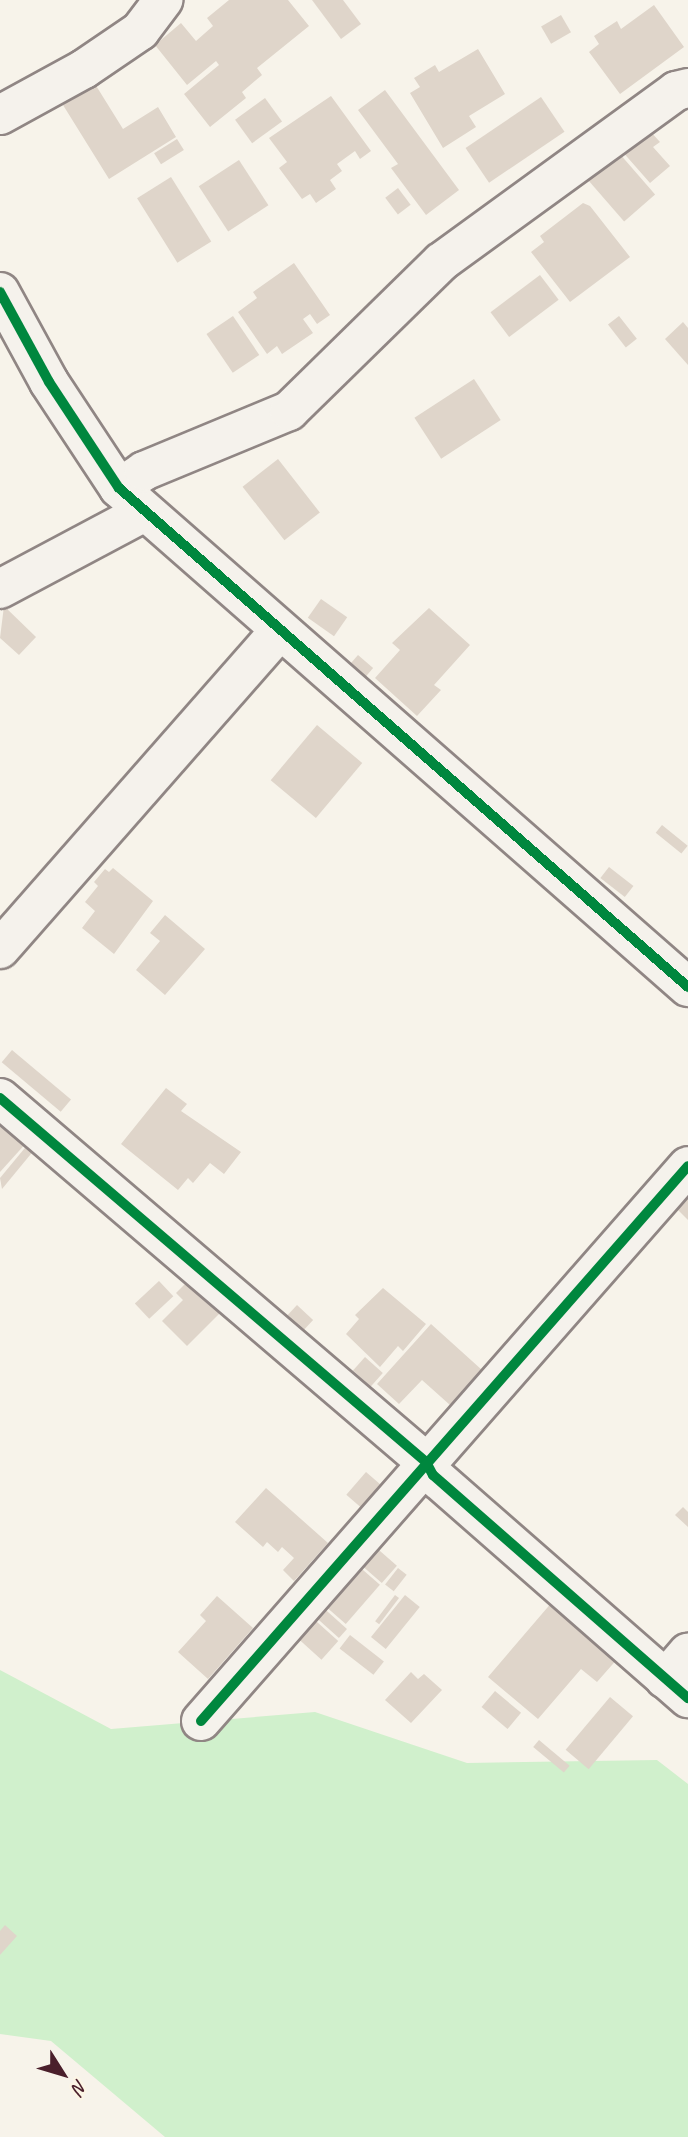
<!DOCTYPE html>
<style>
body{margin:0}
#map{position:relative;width:688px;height:2137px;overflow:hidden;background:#f7f3ea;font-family:Caveat,sans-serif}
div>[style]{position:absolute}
.green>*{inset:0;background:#d0f0cc}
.building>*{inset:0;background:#dfd5ca;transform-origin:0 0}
.roads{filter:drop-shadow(2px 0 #908684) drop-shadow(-2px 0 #908684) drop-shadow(0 2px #908684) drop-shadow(0 -2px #908684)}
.minor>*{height:38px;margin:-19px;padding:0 19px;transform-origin:19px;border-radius:19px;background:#f5f2ec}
.cycleway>*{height:10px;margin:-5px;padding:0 5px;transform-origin:5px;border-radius:5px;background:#00873e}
span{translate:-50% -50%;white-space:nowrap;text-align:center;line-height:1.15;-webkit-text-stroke:5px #fcf5e5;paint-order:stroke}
.north{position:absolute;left:28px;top:2039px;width:70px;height:70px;-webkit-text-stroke:5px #fcf5e5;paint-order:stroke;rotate:127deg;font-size:19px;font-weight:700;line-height:28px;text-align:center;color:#4a1f2b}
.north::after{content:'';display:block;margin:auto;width:24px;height:32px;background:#4a1f2b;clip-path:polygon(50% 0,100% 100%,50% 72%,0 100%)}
</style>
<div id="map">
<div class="green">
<div style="clip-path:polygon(0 1670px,111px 1729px,315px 1712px,467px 1763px,657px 1760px,688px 1784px,688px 2137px,165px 2137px,51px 2041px,0 2034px)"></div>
</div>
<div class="building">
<div style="clip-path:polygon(229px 0,288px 0,309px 26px,257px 68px,262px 75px,242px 92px,246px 98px,210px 127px,184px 94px,219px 65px,216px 61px,187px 85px,155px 45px,181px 23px,196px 41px,213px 26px,207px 18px)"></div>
<div style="clip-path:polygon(312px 0,343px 0,361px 24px,341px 39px)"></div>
<div style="clip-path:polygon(654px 5px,684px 47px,620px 94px,589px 52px,599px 44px,594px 36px,617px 21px,621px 29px)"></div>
<div style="left:561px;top:15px;width:20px;height:23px;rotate:60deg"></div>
<div style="clip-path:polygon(478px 49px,505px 94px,469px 116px,476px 127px,443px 148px,410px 93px,420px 87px,414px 78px,435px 65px,439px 72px)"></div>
<div style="clip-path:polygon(95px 84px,123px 129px,158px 107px,176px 137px,109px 179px,63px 105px)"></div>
<div style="clip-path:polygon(385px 90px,459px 190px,426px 215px,391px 168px,398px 164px,358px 110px)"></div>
<div style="clip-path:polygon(331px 96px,371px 151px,360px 159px,355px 151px,337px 164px,342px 171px,330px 180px,336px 189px,316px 203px,310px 194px,302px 199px,279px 168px,287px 162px,269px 138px)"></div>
<div style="left:541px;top:97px;width:42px;height:91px;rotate:56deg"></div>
<div style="left:265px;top:98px;width:29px;height:37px;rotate:54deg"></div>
<div style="clip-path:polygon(650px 131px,660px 142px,653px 147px,670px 166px,650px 183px,621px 150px)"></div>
<div style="left:177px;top:139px;width:13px;height:27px;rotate:58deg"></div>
<div style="left:619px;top:153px;width:55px;height:41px;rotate:49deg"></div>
<div style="left:239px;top:160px;width:54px;height:48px;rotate:57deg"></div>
<div style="left:171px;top:177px;width:76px;height:40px;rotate:58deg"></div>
<div style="left:398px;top:188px;width:21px;height:16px;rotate:53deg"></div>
<div style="clip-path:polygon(583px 203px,590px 206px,630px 257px,570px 302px,531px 252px,544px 242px,540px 236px)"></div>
<div style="clip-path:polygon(294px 263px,330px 315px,317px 324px,310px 314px,303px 319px,313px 333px,282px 354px,277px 346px,267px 354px,238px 312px,257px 298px,253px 292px)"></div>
<div style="left:540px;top:275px;width:31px;height:62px;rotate:53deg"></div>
<div style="left:233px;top:316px;width:47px;height:32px;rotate:56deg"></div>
<div style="left:619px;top:316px;width:29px;height:14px;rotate:52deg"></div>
<div style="clip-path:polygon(683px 322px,688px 328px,688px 365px,665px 339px)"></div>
<div style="left:474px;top:379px;width:49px;height:71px;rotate:57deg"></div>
<div style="left:278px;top:459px;width:68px;height:45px;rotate:52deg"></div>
<div style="left:321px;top:599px;width:32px;height:23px;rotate:35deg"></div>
<div style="clip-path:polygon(4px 606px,36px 637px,19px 655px,0 638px)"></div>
<div style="clip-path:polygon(429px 608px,470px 645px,434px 685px,441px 690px,417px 716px,375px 678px,400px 650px,392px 643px)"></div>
<div style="left:358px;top:655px;width:20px;height:12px;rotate:41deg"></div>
<div style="left:317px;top:725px;width:59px;height:72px;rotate:40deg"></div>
<div style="left:662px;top:825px;width:33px;height:10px;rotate:39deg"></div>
<div style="left:609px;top:867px;width:31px;height:14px;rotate:38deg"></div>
<div style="clip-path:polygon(113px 868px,153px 901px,114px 954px,82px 928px,95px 911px,85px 902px,98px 886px,94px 882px,105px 869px,109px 872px)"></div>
<div style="clip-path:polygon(165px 915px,205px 949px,165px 995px,136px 970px,160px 941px,150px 933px)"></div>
<div style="left:12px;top:1050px;width:77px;height:16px;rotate:40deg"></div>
<div style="clip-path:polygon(166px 1088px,187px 1104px,181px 1111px,241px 1152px,224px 1174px,210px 1163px,193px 1183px,188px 1178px,178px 1190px,121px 1144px)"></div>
<div style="clip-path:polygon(0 1116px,28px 1141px,0 1172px)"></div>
<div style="clip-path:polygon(29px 1143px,35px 1149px,2px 1189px,0 1178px)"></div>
<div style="clip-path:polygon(688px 1186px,688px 1220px,671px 1203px)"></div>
<div style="clip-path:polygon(192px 1277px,224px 1309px,187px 1346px,162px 1321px,183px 1300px,176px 1293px)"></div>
<div style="left:159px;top:1281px;width:21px;height:33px;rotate:47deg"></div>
<div style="clip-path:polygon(383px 1288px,426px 1324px,403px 1351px,398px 1346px,380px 1367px,346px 1334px,359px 1319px,355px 1315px)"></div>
<div style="left:297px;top:1305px;width:22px;height:16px;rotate:43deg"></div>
<div style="clip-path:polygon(431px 1324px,482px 1370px,450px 1405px,422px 1380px,399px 1404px,377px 1384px)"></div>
<div style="left:365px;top:1357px;width:24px;height:18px;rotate:42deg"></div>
<div style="left:366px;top:1472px;width:23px;height:30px;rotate:41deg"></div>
<div style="clip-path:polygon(266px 1488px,328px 1543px,294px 1581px,283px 1570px,294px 1558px,282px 1547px,278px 1552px,267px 1542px,263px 1547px,235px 1522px)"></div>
<div style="left:411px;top:1500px;width:10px;height:56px;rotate:45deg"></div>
<div style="clip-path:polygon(683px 1507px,688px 1512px,688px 1527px,675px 1515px)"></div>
<div style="left:372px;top:1544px;width:33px;height:23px;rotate:41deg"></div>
<div style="left:355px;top:1563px;width:33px;height:52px;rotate:41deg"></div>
<div style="left:398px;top:1568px;width:11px;height:21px;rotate:38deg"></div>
<div style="left:395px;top:1595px;width:5px;height:33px;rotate:37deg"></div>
<div style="left:405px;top:1595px;width:19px;height:54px;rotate:39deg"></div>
<div style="clip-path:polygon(217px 1596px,253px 1628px,208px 1679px,178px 1652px,206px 1621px,200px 1615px)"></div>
<div style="clip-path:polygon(553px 1601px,619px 1657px,597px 1682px,581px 1669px,538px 1719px,488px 1677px)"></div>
<div style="left:318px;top:1603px;width:39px;height:12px;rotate:42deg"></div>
<div style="left:307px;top:1613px;width:42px;height:25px;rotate:42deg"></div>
<div style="left:350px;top:1635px;width:43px;height:17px;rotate:38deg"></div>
<div style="clip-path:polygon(411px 1672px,418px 1679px,424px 1674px,442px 1690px,411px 1723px,385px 1700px)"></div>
<div style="left:495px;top:1691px;width:34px;height:21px;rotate:40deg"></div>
<div style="left:610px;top:1697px;width:30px;height:69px;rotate:40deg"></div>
<div style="left:539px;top:1740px;width:40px;height:9px;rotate:40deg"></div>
<div style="clip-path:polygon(5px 1925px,17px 1936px,0 1955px,0 1931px)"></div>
</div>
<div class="roads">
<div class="minor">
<div style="left:0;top:115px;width:96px;rotate:-28.7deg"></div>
<div style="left:84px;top:69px;width:68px;rotate:-34.2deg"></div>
<div style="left:140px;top:31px;width:39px;rotate:-53deg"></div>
<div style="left:0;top:292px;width:102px;rotate:61.4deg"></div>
<div style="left:49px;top:382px;width:127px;rotate:56.6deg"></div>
<div style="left:119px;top:488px;width:757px;rotate:41.25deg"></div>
<div style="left:119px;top:488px;width:30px;rotate:-34deg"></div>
<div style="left:144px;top:471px;width:157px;rotate:-22.5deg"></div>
<div style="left:289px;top:411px;width:213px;rotate:-44.4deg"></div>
<div style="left:441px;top:262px;width:291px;rotate:-36deg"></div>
<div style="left:676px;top:91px;width:12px;rotate:-14deg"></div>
<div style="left:0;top:589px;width:164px;rotate:-28deg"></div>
<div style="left:0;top:949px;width:424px;rotate:-48.7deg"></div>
<div style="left:0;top:1098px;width:560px;rotate:40.51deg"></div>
<div style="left:426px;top:1462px;width:15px;rotate:62deg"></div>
<div style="left:433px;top:1475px;width:339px;rotate:41.2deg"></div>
<div style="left:665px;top:1679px;width:35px;rotate:-49deg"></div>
<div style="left:201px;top:1721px;width:738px;rotate:-48.73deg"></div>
</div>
</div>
<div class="cycleway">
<div style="left:0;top:292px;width:102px;rotate:61.4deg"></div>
<div style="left:49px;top:382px;width:127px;rotate:56.6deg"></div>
<div style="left:119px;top:488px;width:757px;rotate:41.25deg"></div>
<div style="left:0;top:1098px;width:560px;rotate:40.51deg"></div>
<div style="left:426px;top:1462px;width:15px;rotate:62deg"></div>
<div style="left:433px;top:1475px;width:339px;rotate:41.2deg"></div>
<div style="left:201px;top:1721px;width:738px;rotate:-48.73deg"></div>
</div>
<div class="north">N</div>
</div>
